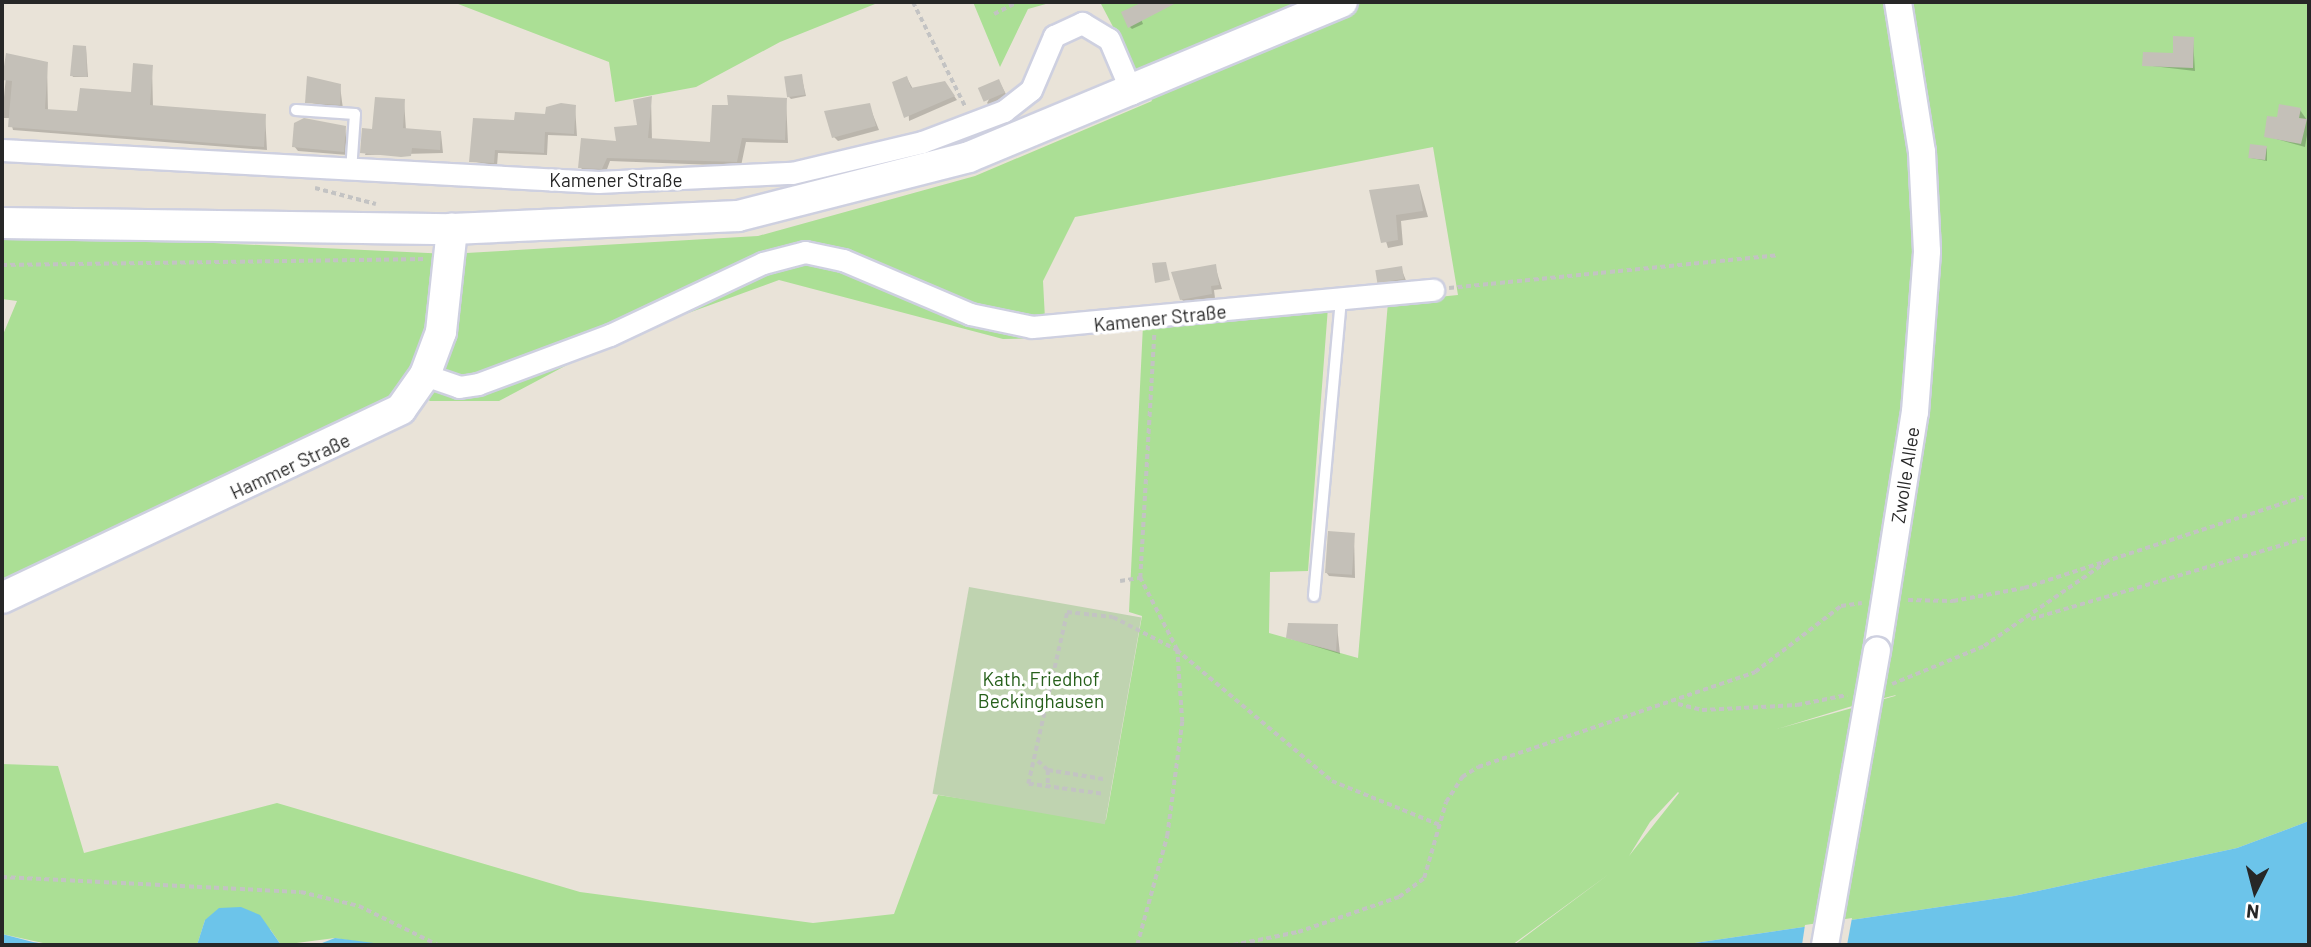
<!DOCTYPE html>
<meta charset="utf-8">
<style>
body{margin:0}
#map{position:relative;width:2311px;height:947px;overflow:hidden;background:#e9e3d8;font-family:Barlow,sans-serif}
div>[style]{position:absolute}
.green>*{inset:0;background:#abdf95}
.cemetery>*{inset:0;background:#bfd3b0;transform-origin:0 0}
.water>*{inset:0;background:#6cc4ea}
.pier>*{inset:0;background:#e9e3d8}
.shadow>*{inset:0;background:#0003}
.building>*{inset:0;background:#c4c0b8;transform-origin:0 0}
.path>*{height:3.5px;margin-top:-1.75px;transform-origin:0;background:repeating-linear-gradient(90deg,#c3c3c3 0 5px,transparent 0 8.5px)}
.roads{filter:drop-shadow(2px 0 #ced0e0) drop-shadow(-2px 0 #ced0e0) drop-shadow(0 2px #ced0e0) drop-shadow(0 -2px #ced0e0)}
.service>*{height:10px;margin:-5px;padding:0 5px;transform-origin:5px;border-radius:5px;background:#fff}
.minor>*{height:21px;margin:-10.5px;padding:0 10.5px;transform-origin:10.5px;border-radius:10.5px;background:#fff}
.tertiary>*{height:26px;margin:-13px;padding:0 13px;transform-origin:13px;border-radius:13px;background:#fff}
.secondary>*{height:30px;margin:-15px;padding:0 15px;transform-origin:15px;border-radius:15px;background:#fff}
.bridges{filter:drop-shadow(2px 0 #ced0e0) drop-shadow(-2px 0 #ced0e0) drop-shadow(0 2px #ced0e0) drop-shadow(0 -2px #ced0e0)}
.tertiary-bridge>*{height:26px;margin:-13px;padding:0 13px;transform-origin:13px;border-radius:13px;background:#fff}
span{translate:-50% -50%;white-space:nowrap;text-align:center;line-height:1.15;-webkit-text-stroke:7px #fff;paint-order:stroke}
.street-label{font-size:19px;color:#272727}
.park-label{font-size:19px;color:#26601b}
.frame{position:absolute;inset:0;border:4px solid #272727;pointer-events:none}
.north{position:absolute;left:2220px;top:856px;width:70px;height:70px;-webkit-text-stroke:5px #fff;paint-order:stroke;rotate:186deg;font-size:19px;font-weight:700;line-height:28px;text-align:center;color:#272727}
.north::after{content:'';display:block;margin:auto;width:24px;height:32px;background:#272727;clip-path:polygon(50% 0,100% 100%,50% 72%,0 100%)}
</style>
<div id="map">
<div class="green">
<div style="clip-path:polygon(453px 2px,880px 2px,780px 42px,696px 87px,615px 102px,609px 62px)"></div>
<div style="clip-path:polygon(973px 2px,1053px 2px,1028px 9px,1000px 67px)"></div>
<div style="clip-path:polygon(evenodd,1100px 2px,2309px 2px,2309px 821px,2237px 848px,2014px 896px,1681px 945px,1514px 945px,1609px 874px,1512px 945px,378px 945px,335px 938px,281px 945px,270px 929px,205px 920px,197px 945px,52px 945px,2px 934px,2px 764px,58px 766px,84px 853px,277px 803px,580px 892px,813px 923px,894px 914px,938px 795px,1106px 820px,1142px 616px,1129px 612px,1143px 325px,1328px 307px,1308px 571px,1270px 572px,1269px 633px,1358px 658px,1388px 302px,1458px 295px,1433px 147px,1075px 217px,1043px 281px,1046px 338px,1003px 339px,779px 280px,614px 340px,499px 401px,430px 401px,416px 390px,2px 597px,2px 337px,17px 301px,2px 299px,2px 233px,449px 254px,758px 236px,975px 176px,1152px 101px,1100px 2px,1896px 695px,1895px 696px,1777px 729px,1849px 707px,1896px 695px,1100px 2px,1678px 792px,1679px 793px,1629px 856px,1650px 822px,1678px 792px)"></div>
</div>
<div class="cemetery">
<div style="left:969px;top:587px;width:175px;height:210px;rotate:10deg"></div>
</div>
<div class="water">
<div style="clip-path:polygon(2309px 821px,2309px 942px,2299px 945px,1681px 945px,2014px 896px,2237px 848px)"></div>
<div style="clip-path:polygon(241px 907px,260px 915px,281px 945px,197px 945px,205px 920px,219px 908px)"></div>
<div style="clip-path:polygon(2px 934px,33px 942px,52px 945px,2px 945px)"></div>
<div style="clip-path:polygon(335px 938px,374px 943px,378px 945px,317px 945px)"></div>
</div>
<div class="pier">
<div style="clip-path:polygon(1852px 918px,1847px 945px,1802px 945px,1805px 925px)"></div>
</div>
<div class="shadow">
<div style="clip-path:polygon(1137px 9px,1143px 24px,1132px 29px,1130px 27px)"></div>
<div style="clip-path:polygon(2193px 39px,2195px 71px,2144px 65px,2174px 54px)"></div>
<div style="clip-path:polygon(86px 48px,88px 77px,73px 77px,72px 75px)"></div>
<div style="clip-path:polygon(8px 55px,47px 64px,48px 111px,78px 113px,132px 93px,152px 67px,153px 107px,265px 115px,267px 150px,13px 130px,10px 118px,2px 118px)"></div>
<div style="clip-path:polygon(801px 75px,806px 96px,791px 99px,789px 97px)"></div>
<div style="clip-path:polygon(907px 78px,913px 89px,945px 83px,957px 100px,909px 121px)"></div>
<div style="clip-path:polygon(999px 81px,1008px 98px,991px 107px,987px 103px)"></div>
<div style="clip-path:polygon(340px 86px,343px 109px,307px 102px)"></div>
<div style="clip-path:polygon(651px 98px,652px 140px,712px 144px,786px 100px,788px 143px,746px 142px,741px 166px,610px 161px,606px 172px,584px 171px,580px 167px,640px 127px)"></div>
<div style="clip-path:polygon(404px 101px,406px 130px,441px 133px,443px 153px,365px 155px,374px 130px)"></div>
<div style="clip-path:polygon(869px 105px,879px 130px,838px 141px,834px 137px)"></div>
<div style="clip-path:polygon(575px 107px,577px 136px,548px 135px,547px 155px,498px 153px,497px 166px,471px 161px,516px 122px)"></div>
<div style="clip-path:polygon(2300px 110px,2309px 123px,2305px 147px,2266px 136px,2278px 119px)"></div>
<div style="clip-path:polygon(304px 120px,345px 128px,348px 155px,298px 151px,294px 146px)"></div>
<div style="clip-path:polygon(2267px 148px,2267px 161px,2251px 158px)"></div>
<div style="clip-path:polygon(1419px 185px,1428px 217px,1401px 221px,1403px 245px,1388px 248px,1371px 192px)"></div>
<div style="clip-path:polygon(1215px 266px,1222px 289px,1214px 290px,1215px 298px,1186px 303px,1181px 299px)"></div>
<div style="clip-path:polygon(1401px 268px,1407px 283px,1379px 281px)"></div>
<div style="clip-path:polygon(1354px 535px,1355px 578px,1329px 576px,1326px 572px)"></div>
<div style="clip-path:polygon(1337px 626px,1340px 654px,1288px 638px)"></div>
</div>
<div class="building">
<div style="clip-path:polygon(1143px 2px,1178px 2px,1128px 28px,1121px 12px)"></div>
<div style="clip-path:polygon(2173px 36px,2194px 37px,2193px 68px,2142px 66px,2143px 52px,2173px 53px)"></div>
<div style="clip-path:polygon(73px 45px,86px 46px,87px 77px,70px 76px)"></div>
<div style="clip-path:polygon(6px 53px,48px 62px,45px 109px,77px 111px,80px 88px,131px 92px,133px 63px,153px 65px,150px 105px,266px 114px,264px 147px,8px 127px,12px 81px,2px 80px)"></div>
<div style="left:802px;top:74px;width:21px;height:18px;rotate:82deg"></div>
<div style="clip-path:polygon(307px 76px,341px 84px,340px 105px,305px 103px)"></div>
<div style="clip-path:polygon(907px 76px,911px 88px,945px 81px,955px 96px,904px 118px,892px 82px)"></div>
<div style="left:999px;top:79px;width:15px;height:23px;rotate:67deg"></div>
<div style="clip-path:polygon(727px 95px,787px 98px,785px 140px,742px 138px,737px 162px,607px 158px,602px 169px,578px 168px,581px 138px,616px 141px,614px 127px,637px 125px,633px 100px,652px 96px,648px 138px,710px 142px,712px 105px,728px 105px)"></div>
<div style="clip-path:polygon(375px 97px,405px 99px,403px 128px,441px 131px,440px 150px,412px 148px,411px 156px,401px 157px,360px 153px,362px 128px,372px 129px)"></div>
<div style="clip-path:polygon(561px 103px,576px 105px,574px 134px,545px 132px,544px 153px,495px 150px,494px 163px,469px 162px,473px 118px,514px 120px,515px 112px,545px 114px,546px 107px)"></div>
<div style="clip-path:polygon(870px 103px,876px 126px,832px 138px,824px 111px)"></div>
<div style="clip-path:polygon(2279px 104px,2301px 108px,2299px 118px,2307px 119px,2301px 144px,2264px 137px,2267px 116px,2277px 117px)"></div>
<div style="clip-path:polygon(304px 118px,346px 126px,344px 152px,292px 147px,294px 123px)"></div>
<div style="left:2250px;top:144px;width:17px;height:14px;rotate:7deg"></div>
<div style="clip-path:polygon(1419px 184px,1423px 211px,1396px 215px,1398px 240px,1381px 243px,1369px 190px)"></div>
<div style="clip-path:polygon(1166px 262px,1170px 280px,1155px 283px,1152px 263px)"></div>
<div style="clip-path:polygon(1216px 264px,1219px 285px,1211px 286px,1212px 294px,1180px 300px,1171px 272px)"></div>
<div style="left:1402px;top:266px;width:13px;height:27px;rotate:81deg"></div>
<div style="left:1328px;top:531px;width:27px;height:42px;rotate:4deg"></div>
<div style="clip-path:polygon(1288px 623px,1338px 624px,1336px 651px,1286px 638px)"></div>
</div>
<div class="path">
<div style="left:913px;top:2px;width:116px;rotate:63.4deg"></div>
<div style="left:994px;top:14px;width:27px;rotate:-27deg"></div>
<div style="left:315px;top:188px;width:63px;rotate:14.7deg"></div>
<div style="left:2px;top:265px;width:425px;rotate:-0.8deg"></div>
<div style="left:1449px;top:288px;width:330px;rotate:-5.7deg"></div>
<div style="left:1120px;top:581px;width:20px;rotate:-9deg"></div>
<div style="left:1140px;top:578px;width:244px;rotate:-86.7deg"></div>
<div style="left:1908px;top:600px;width:45px;rotate:1.3deg"></div>
<div style="left:1953px;top:601px;width:72px;rotate:-10.4deg"></div>
<div style="left:2024px;top:588px;width:300px;rotate:-18.1deg"></div>
<div style="left:2031px;top:619px;width:290px;rotate:-16.4deg"></div>
<div style="left:1892px;top:684px;width:100px;rotate:-22.4deg"></div>
<div style="left:1984px;top:646px;width:148px;rotate:-34.5deg"></div>
<div style="left:1678px;top:704px;width:25px;rotate:14deg"></div>
<div style="left:1702px;top:710px;width:95px;rotate:-3deg"></div>
<div style="left:1797px;top:705px;width:51px;rotate:-11.3deg"></div>
<div style="left:1038px;top:761px;width:13px;rotate:42deg"></div>
<div style="left:1048px;top:770px;width:17px;rotate:90deg"></div>
<div style="left:1048px;top:770px;width:56px;rotate:9.3deg"></div>
<div style="left:1101px;top:794px;width:74px;rotate:-172.2deg"></div>
<div style="left:1028px;top:784px;width:176px;rotate:-77.2deg"></div>
<div style="left:1067px;top:612px;width:46px;rotate:6.2deg"></div>
<div style="left:1113px;top:617px;width:72px;rotate:27.3deg"></div>
<div style="left:1177px;top:650px;width:203px;rotate:40.2deg"></div>
<div style="left:1332px;top:781px;width:117px;rotate:22.2deg"></div>
<div style="left:2px;top:877px;width:299px;rotate:2.9deg"></div>
<div style="left:301px;top:892px;width:60px;rotate:13.6deg"></div>
<div style="left:359px;top:906px;width:88px;rotate:26.3deg"></div>
<div style="left:1137px;top:945px;width:113px;rotate:-74.6deg"></div>
<div style="left:1167px;top:836px;width:115px;rotate:-82.5deg"></div>
<div style="left:1182px;top:722px;width:72px;rotate:-94deg"></div>
<div style="left:1177px;top:650px;width:81px;rotate:-117.2deg"></div>
<div style="left:1233px;top:945px;width:66px;rotate:-11.3deg"></div>
<div style="left:1298px;top:932px;width:107px;rotate:-19.1deg"></div>
<div style="left:1399px;top:897px;width:31px;rotate:-37deg"></div>
<div style="left:1424px;top:878px;width:79px;rotate:-73.9deg"></div>
<div style="left:1446px;top:802px;width:30px;rotate:-57deg"></div>
<div style="left:1462px;top:777px;width:19px;rotate:-32deg"></div>
<div style="left:1478px;top:767px;width:293px;rotate:-18.9deg"></div>
<div style="left:1755px;top:672px;width:108px;rotate:-37.5deg"></div>
<div style="left:1841px;top:606px;width:21px;rotate:-8deg"></div>
</div>
<div class="roads">
<div class="service">
<div style="left:296px;top:110px;width:59px;rotate:3.9deg"></div>
<div style="left:355px;top:114px;width:57px;rotate:94deg"></div>
<div style="left:1314px;top:596px;width:299px;rotate:-84.8deg"></div>
</div>
<div class="minor">
<div style="left:2px;top:150px;width:597px;rotate:3.07deg"></div>
<div style="left:598px;top:182px;width:194px;rotate:-2.7deg"></div>
<div style="left:792px;top:173px;width:134px;rotate:-13.4deg"></div>
<div style="left:922px;top:142px;width:88px;rotate:-20.7deg"></div>
<div style="left:1004px;top:111px;width:34px;rotate:-38deg"></div>
<div style="left:1031px;top:90px;width:59px;rotate:-66.9deg"></div>
<div style="left:1054px;top:36px;width:31px;rotate:-25deg"></div>
<div style="left:1082px;top:23px;width:31px;rotate:31deg"></div>
<div style="left:1109px;top:39px;width:59px;rotate:66.9deg"></div>
<div style="left:425px;top:375px;width:36px;rotate:19deg"></div>
<div style="left:459px;top:387px;width:19px;rotate:-9deg"></div>
<div style="left:478px;top:384px;width:141px;rotate:-20.4deg"></div>
<div style="left:610px;top:335px;width:169px;rotate:-25.2deg"></div>
<div style="left:763px;top:263px;width:43px;rotate:-14.7deg"></div>
<div style="left:805px;top:252px;width:39px;rotate:12deg"></div>
<div style="left:843px;top:260px;width:138px;rotate:23deg"></div>
<div style="left:970px;top:314px;width:63px;rotate:11.8deg"></div>
<div style="left:1032px;top:327px;width:403px;rotate:-5.3deg"></div>
</div>
<div class="tertiary">
<div style="left:1877px;top:651px;width:242px;rotate:-81deg"></div>
<div style="left:1915px;top:412px;width:161px;rotate:-85.7deg"></div>
<div style="left:1927px;top:251px;width:99px;rotate:-92.9deg"></div>
<div style="left:1922px;top:152px;width:152px;rotate:-99.1deg"></div>
</div>
<div class="secondary">
<div style="left:2px;top:223px;width:450px;rotate:0.8deg"></div>
<div style="left:452px;top:229px;width:286px;rotate:-2.6deg"></div>
<div style="left:738px;top:216px;width:238px;rotate:-14.3deg"></div>
<div style="left:969px;top:157px;width:404px;rotate:-22.6deg"></div>
<div style="left:2px;top:598px;width:441px;rotate:-25.3deg"></div>
<div style="left:401px;top:409px;width:42px;rotate:-54.8deg"></div>
<div style="left:425px;top:375px;width:46px;rotate:-69.6deg"></div>
<div style="left:441px;top:332px;width:104px;rotate:-83.9deg"></div>
</div>
</div>
<div class="bridges">
<div class="tertiary-bridge">
<div style="left:1825px;top:945px;width:299px;rotate:-80deg"></div>
</div>
</div>
<div class="street-label">
<span style="left:616px;top:180px">Kamener Straße</span>
<span style="left:1160px;top:318px;rotate:-6deg">Kamener Straße</span>
<span style="left:290px;top:466px;rotate:-25deg">Hammer Straße</span>
<span style="left:1905px;top:475px;rotate:-81deg">Zwolle Allee</span>
</div>
<div class="park-label">
<span style="left:1041px;top:690px">Kath. Friedhof<br>Beckinghausen</span>
</div>
<div class="frame"></div>
<div class="north">N</div>
</div>
